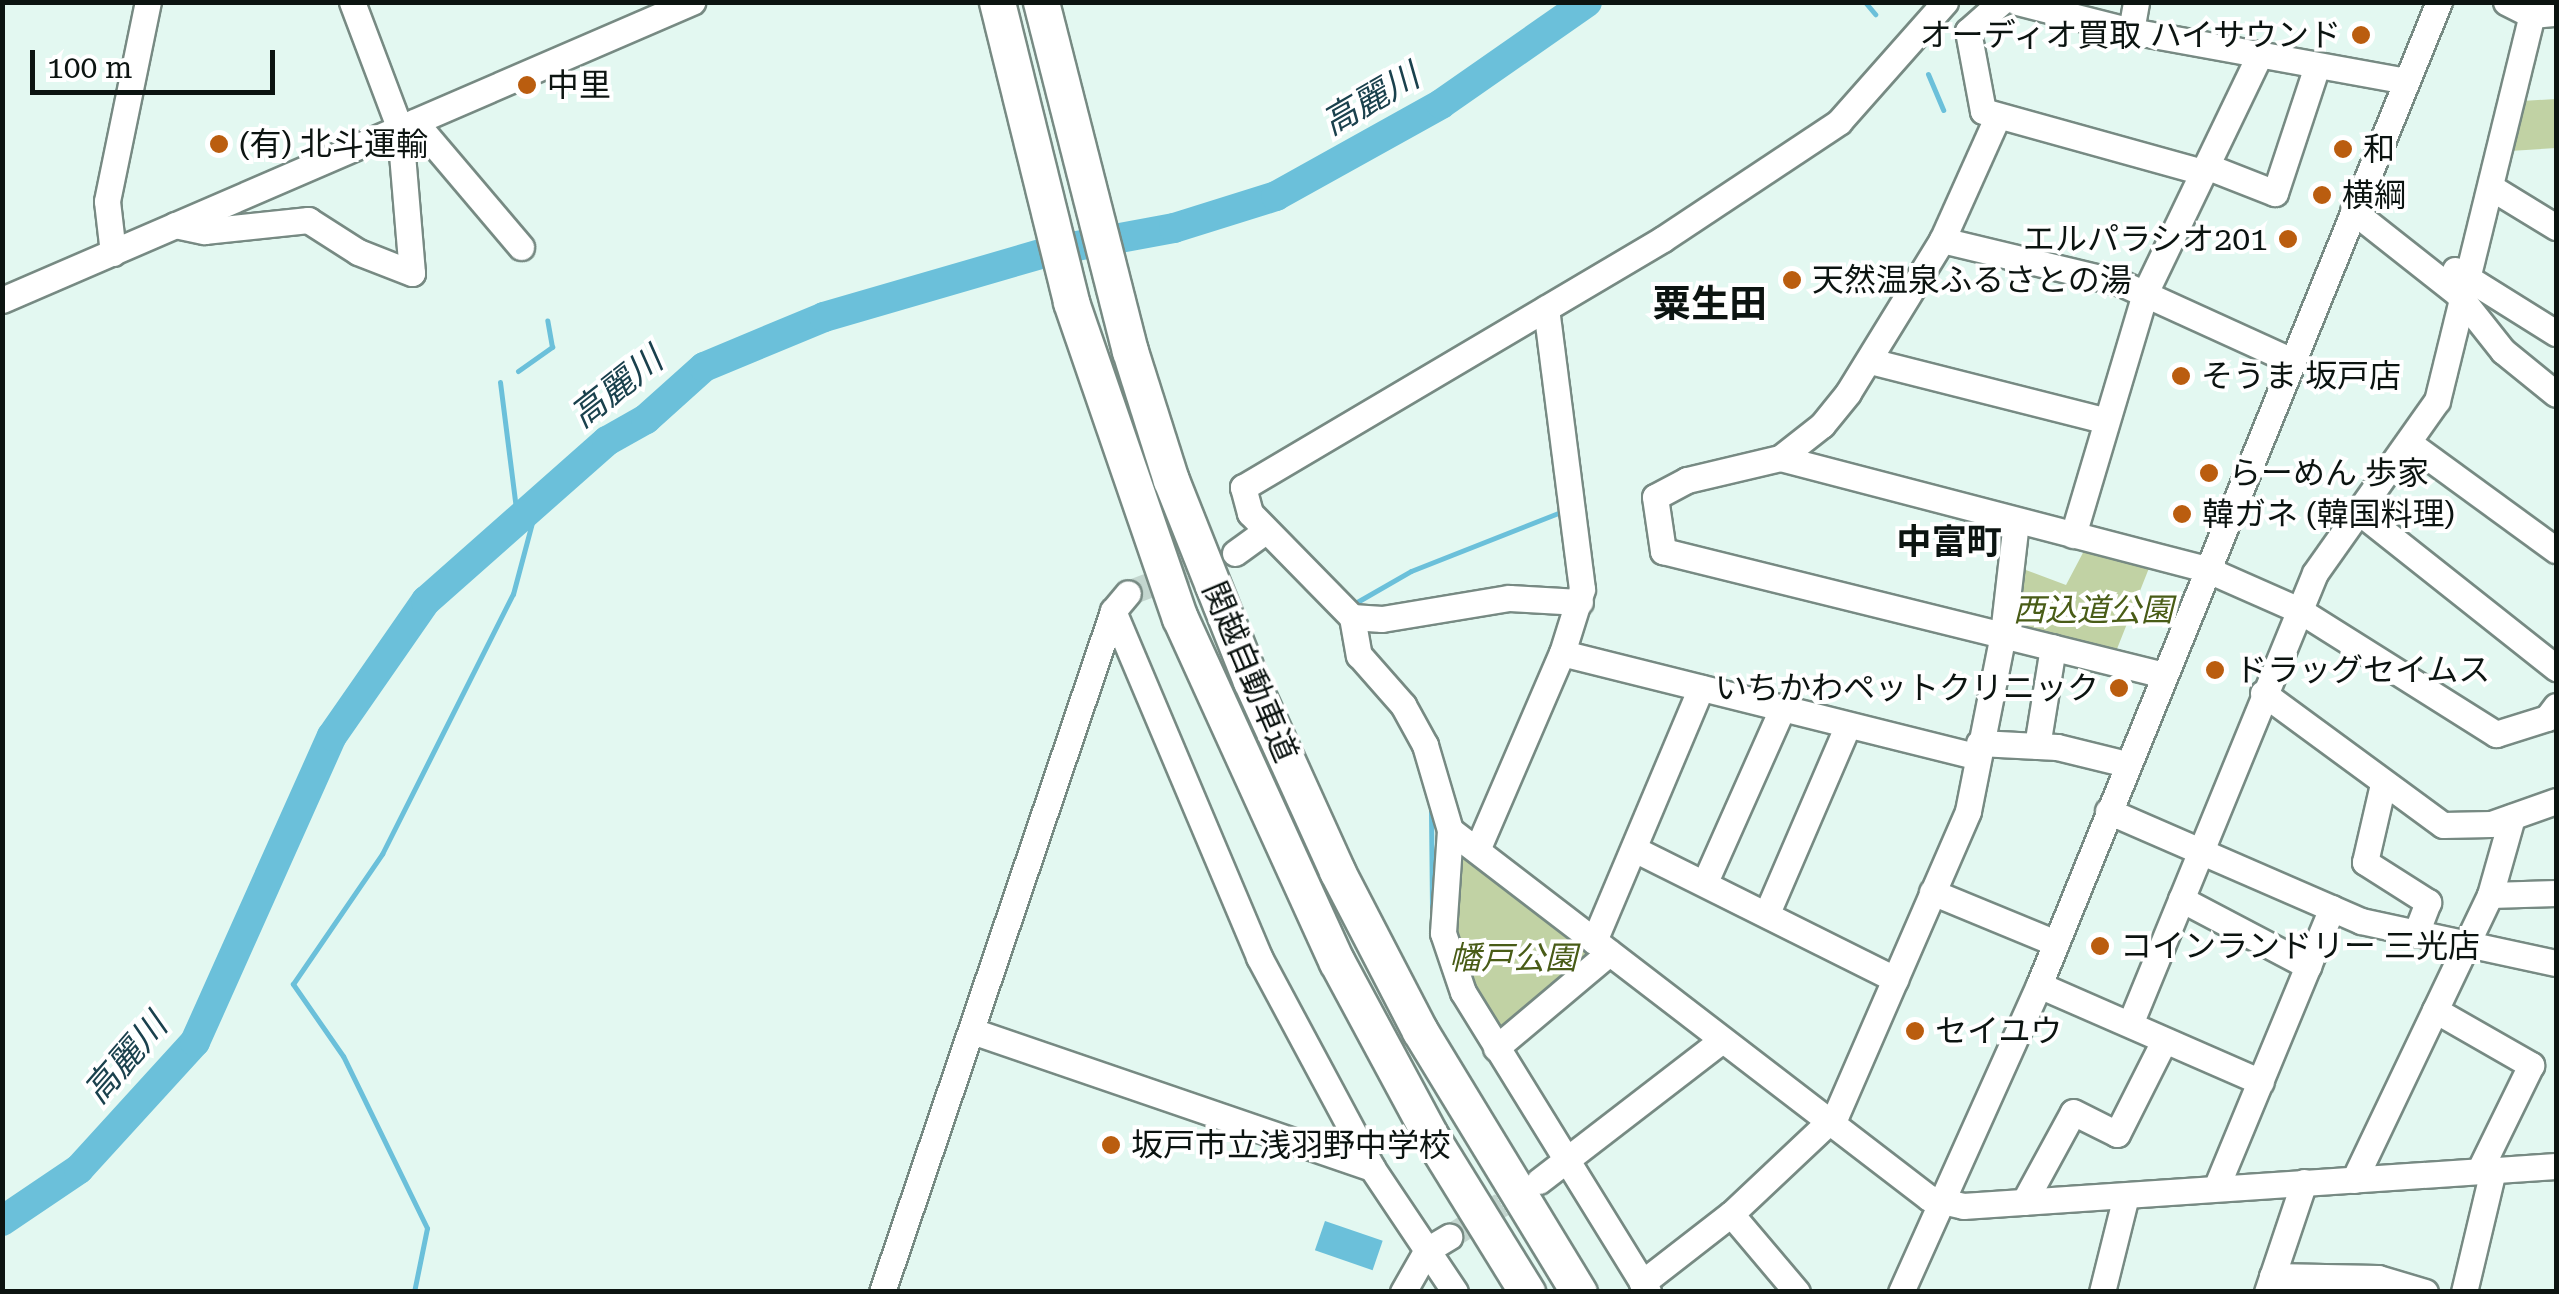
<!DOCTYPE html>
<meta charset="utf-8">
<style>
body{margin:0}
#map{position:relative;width:2559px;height:1294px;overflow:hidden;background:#e3f8f1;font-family:"Roboto Serif","Noto Sans JP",serif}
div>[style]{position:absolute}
.green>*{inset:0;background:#c1d2a4}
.water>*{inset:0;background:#6bc0da;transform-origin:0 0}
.stream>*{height:5px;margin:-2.5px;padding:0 2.5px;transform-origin:2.5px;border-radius:2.5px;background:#6bc0da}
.river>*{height:30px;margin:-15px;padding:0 15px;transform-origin:15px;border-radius:15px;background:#6bc0da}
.minor-tunnel>*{height:25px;margin-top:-12.5px;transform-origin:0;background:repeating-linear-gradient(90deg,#c3d6cf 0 25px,transparent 0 37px)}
.roads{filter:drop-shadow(2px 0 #778a83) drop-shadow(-2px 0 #778a83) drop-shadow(0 2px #778a83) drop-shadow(0 -2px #778a83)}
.minor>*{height:25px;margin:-12.5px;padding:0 12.5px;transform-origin:12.5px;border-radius:12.5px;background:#fff}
.highway>*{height:35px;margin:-17.5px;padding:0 17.5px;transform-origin:17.5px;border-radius:17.5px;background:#fff}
.dots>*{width:28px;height:28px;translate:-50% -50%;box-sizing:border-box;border:5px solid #fff;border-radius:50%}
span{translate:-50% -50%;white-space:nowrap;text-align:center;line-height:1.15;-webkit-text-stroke:8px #fff;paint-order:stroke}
.poi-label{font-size:32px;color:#0c1411}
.right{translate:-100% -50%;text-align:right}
.left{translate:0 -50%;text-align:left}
.park-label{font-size:32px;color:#495c17;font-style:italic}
.street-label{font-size:32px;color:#0c1411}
.water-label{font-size:35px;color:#1a414d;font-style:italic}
.neighbourhood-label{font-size:35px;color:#0c1411;font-weight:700}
.quarter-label{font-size:38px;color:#0c1411;font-weight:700}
.frame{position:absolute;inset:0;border:5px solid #0c1411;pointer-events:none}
.scale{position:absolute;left:30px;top:50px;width:245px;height:45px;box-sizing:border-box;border:5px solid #0c1411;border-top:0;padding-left:12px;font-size:30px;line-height:35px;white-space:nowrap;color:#0c1411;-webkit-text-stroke:8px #fff;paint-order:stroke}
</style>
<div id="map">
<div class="green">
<div style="clip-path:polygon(2556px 99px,2556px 148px,2510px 151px,2522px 101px)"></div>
<div style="clip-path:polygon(2086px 547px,2151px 563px,2115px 654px,2016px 630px,2023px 569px,2066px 585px)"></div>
<div style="clip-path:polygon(1457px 850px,1590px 954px,1503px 1034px,1455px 946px)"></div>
</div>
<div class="water">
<div style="left:1325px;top:1221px;width:61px;height:31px;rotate:19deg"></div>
</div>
<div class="stream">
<div style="left:1865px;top:2px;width:16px;rotate:50deg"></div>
<div style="left:387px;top:60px;width:29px;rotate:70deg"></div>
<div style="left:1928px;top:74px;width:39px;rotate:67deg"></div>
<div style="left:518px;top:371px;width:42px;rotate:-35.2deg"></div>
<div style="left:552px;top:347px;width:27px;rotate:-100deg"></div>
<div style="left:500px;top:382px;width:135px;rotate:82.8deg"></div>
<div style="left:1357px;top:602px;width:62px;rotate:-29.9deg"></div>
<div style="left:1411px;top:571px;width:163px;rotate:-21.5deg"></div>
<div style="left:1341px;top:622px;width:33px;rotate:78deg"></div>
<div style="left:1431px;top:811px;width:96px;rotate:89.4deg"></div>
<div style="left:414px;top:1292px;width:65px;rotate:-78.5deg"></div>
<div style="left:427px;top:1228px;width:191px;rotate:-116deg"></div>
<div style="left:343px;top:1056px;width:88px;rotate:-124.8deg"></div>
<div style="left:293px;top:984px;width:158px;rotate:-55.6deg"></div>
<div style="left:382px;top:854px;width:291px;rotate:-63.3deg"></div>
<div style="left:513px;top:594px;width:101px;rotate:-75.1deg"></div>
</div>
<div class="river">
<div style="left:2px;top:1221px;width:93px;rotate:-34deg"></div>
<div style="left:79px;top:1169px;width:172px;rotate:-47.6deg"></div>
<div style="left:195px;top:1042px;width:335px;rotate:-65.9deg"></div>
<div style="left:332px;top:736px;width:165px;rotate:-55.2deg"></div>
<div style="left:426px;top:601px;width:242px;rotate:-41.5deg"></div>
<div style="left:607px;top:441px;width:45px;rotate:-29.4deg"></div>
<div style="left:646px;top:419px;width:78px;rotate:-41.9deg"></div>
<div style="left:704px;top:367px;width:130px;rotate:-22.6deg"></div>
<div style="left:824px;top:317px;width:241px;rotate:-16.2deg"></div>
<div style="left:1055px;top:250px;width:121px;rotate:-10.5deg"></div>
<div style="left:1174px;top:228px;width:107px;rotate:-17.4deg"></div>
<div style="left:1276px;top:196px;width:189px;rotate:-29.1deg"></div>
<div style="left:1441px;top:104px;width:178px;rotate:-34.9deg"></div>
</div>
<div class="minor-tunnel">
<div style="left:1128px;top:593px;width:114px;rotate:-20.5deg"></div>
<div style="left:1449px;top:1237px;width:97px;rotate:-31.9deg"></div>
</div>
<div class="roads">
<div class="minor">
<div style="left:1945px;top:2px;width:160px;rotate:131.5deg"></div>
<div style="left:1839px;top:122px;width:211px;rotate:146.4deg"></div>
<div style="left:1663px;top:239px;width:488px;rotate:149.4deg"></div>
<div style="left:1243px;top:487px;width:27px;rotate:75deg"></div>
<div style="left:1250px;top:513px;width:146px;rotate:45.6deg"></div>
<div style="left:1352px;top:617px;width:39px;rotate:80deg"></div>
<div style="left:1359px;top:655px;width:67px;rotate:48.7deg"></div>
<div style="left:1403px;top:705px;width:46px;rotate:61.2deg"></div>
<div style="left:1425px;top:745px;width:89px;rotate:73.6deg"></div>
<div style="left:1450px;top:830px;width:604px;rotate:37.53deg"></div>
<div style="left:1929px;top:1198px;width:35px;rotate:13deg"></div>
<div style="left:1963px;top:1206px;width:594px;rotate:-3.86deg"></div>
<div style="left:2001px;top:2px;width:44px;rotate:138.7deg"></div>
<div style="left:1968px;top:31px;width:81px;rotate:79.4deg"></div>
<div style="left:1983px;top:111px;width:228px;rotate:15.5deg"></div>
<div style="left:2017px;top:2px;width:118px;rotate:14.3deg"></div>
<div style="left:2131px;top:31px;width:280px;rotate:10.3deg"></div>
<div style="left:2506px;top:2px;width:29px;rotate:27deg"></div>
<div style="left:2532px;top:15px;width:24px;rotate:-5deg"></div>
<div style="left:2131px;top:31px;width:29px;rotate:-80deg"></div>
<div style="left:1996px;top:120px;width:132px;rotate:114.2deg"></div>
<div style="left:1942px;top:240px;width:180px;rotate:121.6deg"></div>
<div style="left:1848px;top:393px;width:41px;rotate:129.1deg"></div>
<div style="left:1822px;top:425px;width:53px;rotate:141.8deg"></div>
<div style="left:1780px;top:458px;width:96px;rotate:166.7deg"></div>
<div style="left:1687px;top:480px;width:36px;rotate:152deg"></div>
<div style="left:1655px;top:497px;width:55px;rotate:81.6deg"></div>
<div style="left:1663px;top:551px;width:516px;rotate:13.9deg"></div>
<div style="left:415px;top:122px;width:164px;rotate:49.7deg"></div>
<div style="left:2206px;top:166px;width:74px;rotate:21.4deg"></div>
<div style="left:2275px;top:193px;width:134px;rotate:-71.7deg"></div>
<div style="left:2492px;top:188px;width:75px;rotate:31.4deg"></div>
<div style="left:2353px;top:211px;width:132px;rotate:38.3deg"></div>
<div style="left:2457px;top:293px;width:74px;rotate:51.6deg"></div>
<div style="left:2503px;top:351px;width:68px;rotate:39.1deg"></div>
<div style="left:175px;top:225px;width:30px;rotate:12deg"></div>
<div style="left:204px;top:231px;width:105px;rotate:-6deg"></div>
<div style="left:308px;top:220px;width:59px;rotate:32.6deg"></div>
<div style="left:358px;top:252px;width:58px;rotate:21.3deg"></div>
<div style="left:412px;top:273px;width:144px;rotate:-94.8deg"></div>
<div style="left:400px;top:129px;width:136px;rotate:-110.7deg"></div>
<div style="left:1942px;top:240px;width:184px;rotate:13.5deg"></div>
<div style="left:2121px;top:283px;width:188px;rotate:24.5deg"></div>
<div style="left:113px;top:253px;width:52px;rotate:-96.6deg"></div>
<div style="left:107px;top:201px;width:203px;rotate:-78.4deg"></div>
<div style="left:2455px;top:270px;width:119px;rotate:32deg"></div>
<div style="left:2px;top:300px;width:752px;rotate:-23.36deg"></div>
<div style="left:1870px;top:361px;width:241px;rotate:14.2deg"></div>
<div style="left:2409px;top:443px;width:182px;rotate:36.1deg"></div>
<div style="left:1780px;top:458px;width:440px;rotate:14.6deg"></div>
<div style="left:2206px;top:569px;width:102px;rotate:23.8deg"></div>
<div style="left:2299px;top:610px;width:233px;rotate:32.2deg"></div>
<div style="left:2496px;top:734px;width:53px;rotate:-17.4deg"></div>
<div style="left:2547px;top:718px;width:15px;rotate:-53deg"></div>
<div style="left:2358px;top:511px;width:253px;rotate:38.4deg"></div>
<div style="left:2073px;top:535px;width:252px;rotate:-73.4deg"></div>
<div style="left:2145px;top:293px;width:263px;rotate:-64.3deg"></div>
<div style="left:1235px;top:553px;width:37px;rotate:-36deg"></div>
<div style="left:1113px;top:611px;width:376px;rotate:67.1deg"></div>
<div style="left:1259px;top:957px;width:239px;rotate:61.8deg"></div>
<div style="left:1372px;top:1168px;width:149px;rotate:56.2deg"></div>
<div style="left:1352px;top:617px;width:30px;rotate:4deg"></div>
<div style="left:1382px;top:619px;width:129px;rotate:-9.4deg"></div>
<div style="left:1509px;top:598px;width:71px;rotate:3.2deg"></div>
<div style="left:1562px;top:653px;width:427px;rotate:14deg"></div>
<div style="left:2263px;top:693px;width:223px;rotate:36.3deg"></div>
<div style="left:2443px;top:825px;width:48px;rotate:-1.2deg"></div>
<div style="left:2491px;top:824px;width:69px;rotate:-19.5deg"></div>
<div style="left:1979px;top:743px;width:78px;rotate:2.9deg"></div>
<div style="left:2057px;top:747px;width:71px;rotate:13.8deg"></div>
<div style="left:2037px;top:746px;width:100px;rotate:-80.8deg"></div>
<div style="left:2383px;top:784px;width:80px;rotate:103deg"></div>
<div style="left:2365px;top:862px;width:75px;rotate:32.4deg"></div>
<div style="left:2428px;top:902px;width:34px;rotate:111deg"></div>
<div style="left:2108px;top:811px;width:276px;rotate:23.5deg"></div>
<div style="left:2361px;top:921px;width:199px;rotate:12.2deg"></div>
<div style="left:1450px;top:830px;width:103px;rotate:93.9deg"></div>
<div style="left:1443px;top:933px;width:62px;rotate:71.3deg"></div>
<div style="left:1463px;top:992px;width:352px;rotate:58.3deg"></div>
<div style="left:1634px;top:849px;width:292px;rotate:26.5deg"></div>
<div style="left:1477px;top:850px;width:215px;rotate:-66.7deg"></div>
<div style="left:1562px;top:653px;width:67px;rotate:-72.6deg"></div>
<div style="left:1582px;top:589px;width:283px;rotate:-97.3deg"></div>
<div style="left:1705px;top:882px;width:189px;rotate:-66deg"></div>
<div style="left:1932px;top:892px;width:134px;rotate:22.4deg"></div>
<div style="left:2490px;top:895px;width:66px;rotate:-1.7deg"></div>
<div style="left:2181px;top:899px;width:144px;rotate:27.8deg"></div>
<div style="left:1767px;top:913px;width:202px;rotate:-66.7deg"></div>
<div style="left:1594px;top:941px;width:275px;rotate:-67.1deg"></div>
<div style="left:2039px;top:985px;width:242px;rotate:23.6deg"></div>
<div style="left:2435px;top:1010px;width:111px;rotate:29.8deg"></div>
<div style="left:2531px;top:1065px;width:118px;rotate:116.1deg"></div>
<div style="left:2130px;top:1024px;width:487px;rotate:-67.7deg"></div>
<div style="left:2315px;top:573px;width:211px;rotate:-54.7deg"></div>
<div style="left:2437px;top:401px;width:398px;rotate:-76.2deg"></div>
<div style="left:972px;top:1031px;width:423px;rotate:18.9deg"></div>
<div style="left:1496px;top:1048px;width:148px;rotate:-40.1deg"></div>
<div style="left:2354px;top:1180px;width:316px;rotate:-64.5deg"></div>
<div style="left:2490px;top:895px;width:81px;rotate:-74.2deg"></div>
<div style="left:1539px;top:1181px;width:231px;rotate:-37.6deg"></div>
<div style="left:2216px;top:1188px;width:303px;rotate:-67.5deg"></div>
<div style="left:2024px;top:1202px;width:102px;rotate:-61.4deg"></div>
<div style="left:2073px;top:1112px;width:49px;rotate:26.6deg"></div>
<div style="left:2117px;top:1134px;width:104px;rotate:-63.2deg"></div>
<div style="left:1731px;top:1214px;width:102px;rotate:49.8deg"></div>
<div style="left:2272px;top:1276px;width:106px;rotate:1.1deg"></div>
<div style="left:2378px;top:1278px;width:49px;rotate:16.6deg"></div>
<div style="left:1642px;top:1283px;width:113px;rotate:-37.8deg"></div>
<div style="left:1731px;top:1214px;width:144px;rotate:-43.3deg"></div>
<div style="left:1836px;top:1115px;width:331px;rotate:-66.5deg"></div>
<div style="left:1968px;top:811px;width:180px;rotate:-78.8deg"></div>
<div style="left:2003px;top:634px;width:113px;rotate:-83.4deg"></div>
<div style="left:882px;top:1292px;width:719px;rotate:-71.26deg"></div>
<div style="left:1113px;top:611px;width:23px;rotate:-50deg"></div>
<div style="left:1403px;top:1292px;width:48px;rotate:-60.3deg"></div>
<div style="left:1427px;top:1250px;width:26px;rotate:-31deg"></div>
<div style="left:1901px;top:1292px;width:337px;rotate:-65.8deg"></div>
<div style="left:2039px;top:985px;width:1061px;rotate:-67.86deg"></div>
<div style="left:2102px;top:1292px;width:99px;rotate:-76deg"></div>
<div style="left:2267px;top:1292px;width:116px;rotate:-71.4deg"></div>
<div style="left:2464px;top:1292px;width:125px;rotate:-76.6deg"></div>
</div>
<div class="highway">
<div style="left:997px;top:2px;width:309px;rotate:76.1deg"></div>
<div style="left:1071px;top:302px;width:334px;rotate:71deg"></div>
<div style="left:1180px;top:618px;width:378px;rotate:65.5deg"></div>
<div style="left:1337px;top:962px;width:196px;rotate:61.7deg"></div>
<div style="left:1430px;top:1135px;width:185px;rotate:58.3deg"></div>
<div style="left:1041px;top:2px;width:360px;rotate:75.7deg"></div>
<div style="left:1130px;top:351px;width:135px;rotate:72.4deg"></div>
<div style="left:1171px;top:480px;width:216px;rotate:68.3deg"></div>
<div style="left:1251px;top:681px;width:209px;rotate:65.6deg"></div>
<div style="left:1337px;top:871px;width:180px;rotate:62.6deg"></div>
<div style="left:1420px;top:1031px;width:306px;rotate:58.7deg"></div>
</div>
</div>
<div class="dots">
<div style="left:2361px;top:35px;background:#ba5d0f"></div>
<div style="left:527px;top:85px;background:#ba5d0f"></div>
<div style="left:219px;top:144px;background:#ba5d0f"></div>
<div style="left:2343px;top:149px;background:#ba5d0f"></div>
<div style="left:2322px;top:195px;background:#ba5d0f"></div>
<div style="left:2288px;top:239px;background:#ba5d0f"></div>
<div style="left:1792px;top:280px;background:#ba5d0f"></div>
<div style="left:2181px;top:376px;background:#ba5d0f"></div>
<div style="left:2209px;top:473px;background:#ba5d0f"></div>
<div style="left:2182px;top:514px;background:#ba5d0f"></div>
<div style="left:2215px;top:670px;background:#ba5d0f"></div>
<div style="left:2119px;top:688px;background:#ba5d0f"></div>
<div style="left:2100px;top:946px;background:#ba5d0f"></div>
<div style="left:1915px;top:1031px;background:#ba5d0f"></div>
<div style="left:1111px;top:1145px;background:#ba5d0f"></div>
</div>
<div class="poi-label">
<span class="right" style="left:2341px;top:35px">オーディオ買取 ハイサウンド</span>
<span class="left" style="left:547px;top:85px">中里</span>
<span class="left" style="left:239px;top:144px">(有) 北斗運輸</span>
<span class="left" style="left:2363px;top:149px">和</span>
<span class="left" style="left:2342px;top:195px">横綱</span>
<span class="right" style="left:2268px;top:239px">エルパラシオ201</span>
<span class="left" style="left:1812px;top:280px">天然温泉ふるさとの湯</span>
<span class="left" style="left:2201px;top:376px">そうま 坂戸店</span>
<span class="left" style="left:2229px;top:473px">らーめん 歩家</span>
<span class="left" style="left:2202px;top:514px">韓ガネ (韓国料理)</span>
<span class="left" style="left:2235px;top:670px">ドラッグセイムス</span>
<span class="right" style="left:2099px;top:688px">いちかわペットクリニック</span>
<span class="left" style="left:2120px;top:946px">コインランドリー 三光店</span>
<span class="left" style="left:1935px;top:1031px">セイユウ</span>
<span class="left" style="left:1131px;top:1145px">坂戸市立浅羽野中学校</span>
</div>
<div class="park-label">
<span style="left:2093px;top:610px">西込道公園</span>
<span style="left:1513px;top:958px">幡戸公園</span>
</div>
<div class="street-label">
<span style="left:1250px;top:672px;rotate:67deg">関越自動車道</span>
</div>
<div class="water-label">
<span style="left:1371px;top:100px;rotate:-30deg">高麗川</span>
<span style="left:617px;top:388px;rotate:-38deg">高麗川</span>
<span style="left:126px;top:1059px;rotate:-49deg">高麗川</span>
</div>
<div class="neighbourhood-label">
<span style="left:1949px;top:543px">中富町</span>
</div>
<div class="quarter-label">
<span style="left:1710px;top:305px">粟生田</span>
</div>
<div class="frame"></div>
<div class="scale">100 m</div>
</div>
